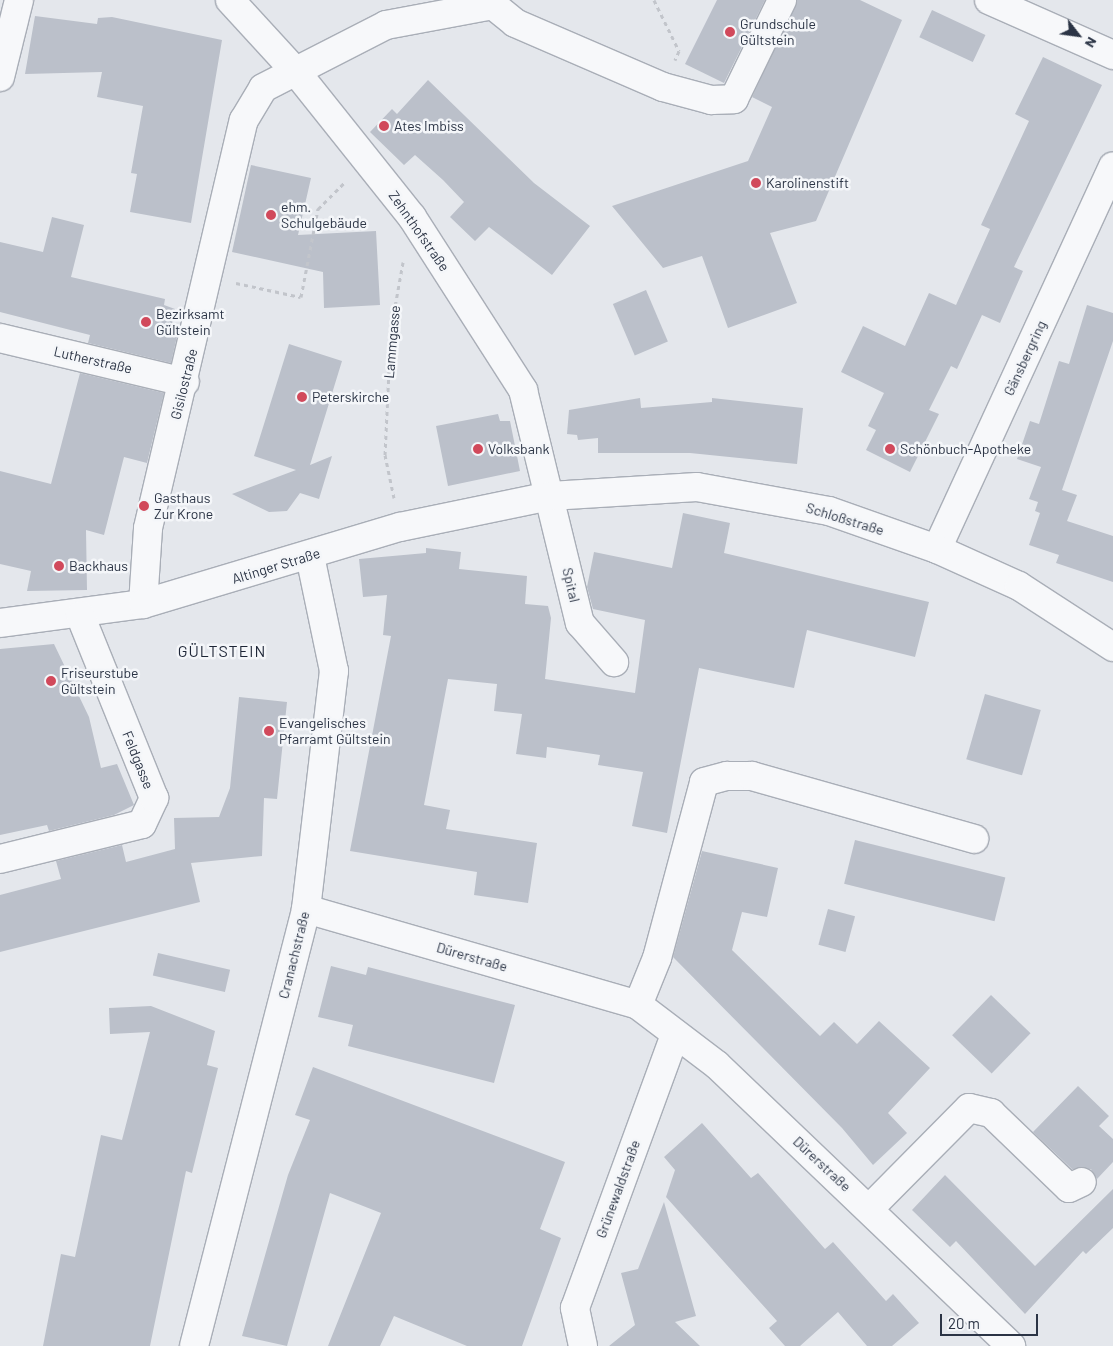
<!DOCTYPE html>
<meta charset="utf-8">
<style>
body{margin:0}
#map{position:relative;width:1113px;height:1346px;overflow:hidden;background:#e4e7ec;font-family:Barlow,sans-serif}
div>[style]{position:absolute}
.building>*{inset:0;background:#bbc0ca;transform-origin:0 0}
.path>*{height:3px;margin-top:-1.5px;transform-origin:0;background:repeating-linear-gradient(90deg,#c2c5cb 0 4px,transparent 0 8px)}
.roads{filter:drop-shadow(1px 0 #a9aeb7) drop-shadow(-1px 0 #a9aeb7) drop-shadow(0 1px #a9aeb7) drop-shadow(0 -1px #a9aeb7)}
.minor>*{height:28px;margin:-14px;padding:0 14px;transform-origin:14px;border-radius:14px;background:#f7f8fa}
.dots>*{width:14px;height:14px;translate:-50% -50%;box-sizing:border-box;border:2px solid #f4f6f9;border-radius:50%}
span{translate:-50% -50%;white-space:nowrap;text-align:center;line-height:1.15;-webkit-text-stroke:5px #f4f6f9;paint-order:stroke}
.poi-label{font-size:14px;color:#2b3445}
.left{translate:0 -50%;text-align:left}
.street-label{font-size:14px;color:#2b3445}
.quarter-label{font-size:16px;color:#1d2536;letter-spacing:1px}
.north{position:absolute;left:1053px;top:10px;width:50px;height:50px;-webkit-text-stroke:4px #f4f6f9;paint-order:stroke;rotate:120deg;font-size:14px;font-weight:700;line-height:20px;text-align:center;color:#2b3445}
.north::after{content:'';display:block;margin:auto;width:18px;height:22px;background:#2b3445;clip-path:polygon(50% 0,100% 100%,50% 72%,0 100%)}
.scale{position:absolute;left:940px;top:1314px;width:98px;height:22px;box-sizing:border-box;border:2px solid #2b3445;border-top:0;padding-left:6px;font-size:15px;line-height:18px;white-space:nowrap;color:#2b3445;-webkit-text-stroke:4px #f4f6f9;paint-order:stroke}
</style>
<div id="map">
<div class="building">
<div style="clip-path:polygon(717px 0,765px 0,724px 83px,685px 64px)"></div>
<div style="clip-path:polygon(797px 0,860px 0,902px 20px,816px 221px,770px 233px,797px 303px,728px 328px,702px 256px,663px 268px,612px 206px,748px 161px,772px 107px,752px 97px)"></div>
<div style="left:932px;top:10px;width:59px;height:30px;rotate:25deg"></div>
<div style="clip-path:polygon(35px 16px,97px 24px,98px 18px,112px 17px,222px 40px,191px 223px,130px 212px,137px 174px,131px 173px,143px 106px,97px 97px,102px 72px,25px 74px)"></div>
<div style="clip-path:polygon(1043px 57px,1102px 85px,1014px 267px,1023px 271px,1000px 323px,982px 315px,957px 369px,951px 366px,929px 410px,939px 414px,910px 472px,866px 450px,876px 430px,868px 426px,884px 393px,841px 372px,863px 326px,905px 346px,929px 293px,956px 305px,990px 229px,981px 225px,1029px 121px,1015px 114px)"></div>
<div style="clip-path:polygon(428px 80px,534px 183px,590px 226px,552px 275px,489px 227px,475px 241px,450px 217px,464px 202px,443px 180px,415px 155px,404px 165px,370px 132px,392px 109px,397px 114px)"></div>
<div style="clip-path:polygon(251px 165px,311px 178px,298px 235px,376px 231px,380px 305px,324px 308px,323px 272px,232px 252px)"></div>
<div style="clip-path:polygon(52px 217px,84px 225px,71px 277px,165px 299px,164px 305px,175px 309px,171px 330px,178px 332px,171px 363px,88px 343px,90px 335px,0 312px,0 242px,43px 252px)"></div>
<div style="left:646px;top:290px;width:56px;height:36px;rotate:67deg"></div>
<div style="clip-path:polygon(1087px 305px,1113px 313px,1113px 341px,1062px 490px,1077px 495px,1067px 521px,1113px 536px,1113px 582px,1056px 563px,1059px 555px,1029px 545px,1040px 513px,1035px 511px,1038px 502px,1029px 499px,1041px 467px,1017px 459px,1030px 421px,1039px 424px,1059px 361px,1069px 364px)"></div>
<div style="clip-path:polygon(289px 344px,342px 361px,310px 465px,332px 456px,319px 499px,300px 493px,287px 511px,269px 512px,232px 494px,296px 470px,254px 456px)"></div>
<div style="clip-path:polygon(80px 373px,164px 393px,147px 463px,124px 457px,104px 535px,86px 530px,87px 590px,27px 591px,31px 571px,0 564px,0 471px,51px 484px)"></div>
<div style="clip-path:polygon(640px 398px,641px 408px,712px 402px,712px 398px,803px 408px,797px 464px,690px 453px,598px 453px,598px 438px,578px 440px,577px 435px,567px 434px,569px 410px)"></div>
<div style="clip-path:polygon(498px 414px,500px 421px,510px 421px,520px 471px,448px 486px,436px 426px)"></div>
<div style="clip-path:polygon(683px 513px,730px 523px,724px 553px,929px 602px,915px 657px,807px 630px,794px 688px,699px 668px,667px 833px,632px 826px,643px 772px,598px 765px,600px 755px,547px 747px,546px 758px,516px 754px,522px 714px,494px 711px,497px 684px,448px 679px,424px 805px,450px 810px,446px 829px,537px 843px,528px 903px,474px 895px,477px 872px,350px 851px,391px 636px,383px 635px,387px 595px,363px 597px,359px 559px,426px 553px,426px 548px,461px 552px,459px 569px,527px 576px,525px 604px,548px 606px,551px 618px,545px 679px,635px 693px,645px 620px,593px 609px,587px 587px,594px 552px,672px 568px)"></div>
<div style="clip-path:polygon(54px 644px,89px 717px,101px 768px,117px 764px,134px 805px,114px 815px,49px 831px,47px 825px,0 835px,0 649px)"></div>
<div style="left:985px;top:694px;width:58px;height:68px;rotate:16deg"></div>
<div style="clip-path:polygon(239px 697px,287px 702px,277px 799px,264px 798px,262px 856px,191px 863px,200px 902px,0 952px,0 895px,61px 879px,56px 861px,122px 845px,126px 862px,175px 849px,174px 818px,219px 817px,230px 788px)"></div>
<div style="left:855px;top:840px;width:155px;height:45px;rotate:14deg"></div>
<div style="clip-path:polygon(702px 851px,778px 868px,767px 917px,742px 912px,732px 950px,820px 1036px,834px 1022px,857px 1044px,879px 1021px,930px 1068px,888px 1113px,907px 1133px,873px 1165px,842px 1128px,673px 957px)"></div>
<div style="left:828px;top:909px;width:28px;height:37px;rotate:15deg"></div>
<div style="left:158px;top:953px;width:74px;height:23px;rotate:13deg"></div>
<div style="clip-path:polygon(331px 966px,366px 975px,368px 967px,515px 1005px,494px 1083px,348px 1046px,353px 1025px,318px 1017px)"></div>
<div style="left:991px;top:995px;width:55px;height:56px;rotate:44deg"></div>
<div style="clip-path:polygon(151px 1006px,215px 1031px,207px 1065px,218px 1068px,192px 1173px,186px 1171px,150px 1346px,43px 1346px,61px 1254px,75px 1257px,101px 1135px,122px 1140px,150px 1032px,110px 1034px,109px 1008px)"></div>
<div style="clip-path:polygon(313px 1067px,565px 1162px,540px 1229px,561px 1238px,522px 1346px,467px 1346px,394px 1316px,380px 1346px,328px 1346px,381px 1213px,330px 1193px,287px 1346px,242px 1336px,288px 1175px,310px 1120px,295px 1115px)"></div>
<div style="clip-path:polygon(1078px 1086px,1109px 1116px,1099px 1126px,1113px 1139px,1113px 1162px,1097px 1179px,1091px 1169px,1072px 1169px,1033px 1132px)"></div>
<div style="clip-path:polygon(702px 1123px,751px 1178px,758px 1173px,825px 1249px,833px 1242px,886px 1301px,893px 1294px,919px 1323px,892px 1346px,867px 1346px,838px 1312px,800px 1346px,785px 1346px,769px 1328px,777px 1321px,666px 1197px,675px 1170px,664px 1157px)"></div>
<div style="clip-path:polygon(945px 1175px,1035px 1266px,1113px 1189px,1113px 1228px,1086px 1254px,1083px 1251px,1025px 1314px,956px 1241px,950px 1247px,912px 1210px)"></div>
<div style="clip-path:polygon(664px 1202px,696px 1316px,675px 1322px,700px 1346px,609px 1346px,635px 1325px,621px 1273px,638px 1269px)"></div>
</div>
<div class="path">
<div style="left:654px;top:0;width:57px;rotate:63.9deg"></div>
<div style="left:679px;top:51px;width:10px;rotate:114deg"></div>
<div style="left:236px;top:283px;width:66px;rotate:12.2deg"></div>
<div style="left:301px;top:297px;width:90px;rotate:-79.1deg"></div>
<div style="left:318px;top:209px;width:38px;rotate:-45deg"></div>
<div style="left:394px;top:498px;width:44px;rotate:-101.8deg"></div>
<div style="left:385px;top:455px;width:126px;rotate:-87.3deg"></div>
<div style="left:391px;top:329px;width:68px;rotate:-79.8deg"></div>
</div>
<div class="roads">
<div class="minor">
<div style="left:230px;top:0;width:99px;rotate:47.5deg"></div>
<div style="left:297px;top:73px;width:184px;rotate:51.4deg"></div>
<div style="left:412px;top:217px;width:206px;rotate:57.3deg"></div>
<div style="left:523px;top:390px;width:240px;rotate:76.3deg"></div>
<div style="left:580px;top:623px;width:52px;rotate:48.9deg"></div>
<div style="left:989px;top:0;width:136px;rotate:23.9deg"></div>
<div style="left:0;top:77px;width:79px;rotate:-76.1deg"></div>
<div style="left:0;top:338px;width:190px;rotate:13.4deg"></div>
<div style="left:937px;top:549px;width:421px;rotate:-65.3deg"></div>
<div style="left:143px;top:604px;width:76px;rotate:-86.2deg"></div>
<div style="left:148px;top:528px;width:419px;rotate:-76.8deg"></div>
<div style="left:244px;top:120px;width:37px;rotate:-59deg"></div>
<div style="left:263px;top:88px;width:138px;rotate:-27.1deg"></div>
<div style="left:386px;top:25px;width:109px;rotate:-10.6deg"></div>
<div style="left:493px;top:5px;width:28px;rotate:39deg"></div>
<div style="left:515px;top:23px;width:161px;rotate:23.4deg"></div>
<div style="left:663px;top:87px;width:50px;rotate:15.2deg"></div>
<div style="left:711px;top:100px;width:23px;rotate:-2deg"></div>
<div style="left:734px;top:99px;width:110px;rotate:-64.1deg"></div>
<div style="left:0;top:623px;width:144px;rotate:-7.6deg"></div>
<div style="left:143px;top:604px;width:268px;rotate:-16.7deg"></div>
<div style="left:400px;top:527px;width:153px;rotate:-11.7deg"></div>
<div style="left:550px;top:496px;width:147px;rotate:-3.5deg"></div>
<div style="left:697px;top:487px;width:134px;rotate:10.3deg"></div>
<div style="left:829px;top:511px;width:114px;rotate:19.4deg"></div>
<div style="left:937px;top:549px;width:90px;rotate:24.3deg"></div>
<div style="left:1019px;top:586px;width:112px;rotate:33deg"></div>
<div style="left:0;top:859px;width:146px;rotate:-13.8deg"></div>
<div style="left:142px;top:824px;width:29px;rotate:-65deg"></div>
<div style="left:154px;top:798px;width:197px;rotate:-112deg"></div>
<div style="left:306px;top:909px;width:346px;rotate:16.1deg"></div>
<div style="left:638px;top:1005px;width:99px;rotate:37.2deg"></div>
<div style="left:717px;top:1065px;width:407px;rotate:43.7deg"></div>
<div style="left:638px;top:1005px;width:51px;rotate:-68deg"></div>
<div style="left:657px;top:958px;width:182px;rotate:-75deg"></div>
<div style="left:704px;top:782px;width:24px;rotate:-15deg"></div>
<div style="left:727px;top:776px;width:25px"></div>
<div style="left:752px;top:776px;width:231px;rotate:15.8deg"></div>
<div style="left:869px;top:1209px;width:142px;rotate:-45.3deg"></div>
<div style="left:969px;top:1108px;width:23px;rotate:13deg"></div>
<div style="left:991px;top:1113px;width:108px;rotate:43.9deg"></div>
<div style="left:1069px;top:1188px;width:14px;rotate:-25deg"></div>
<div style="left:194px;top:1346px;width:451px;rotate:-75.6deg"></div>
<div style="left:306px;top:909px;width:240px;rotate:-83.3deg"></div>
<div style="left:334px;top:671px;width:117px;rotate:-101.8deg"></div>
<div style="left:583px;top:1346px;width:39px;rotate:-102deg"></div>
<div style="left:575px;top:1308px;width:292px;rotate:-69.9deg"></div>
</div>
</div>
<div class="dots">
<div style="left:730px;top:32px;background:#d1495b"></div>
<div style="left:384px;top:126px;background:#d1495b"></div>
<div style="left:756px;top:183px;background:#d1495b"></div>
<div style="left:271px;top:215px;background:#d1495b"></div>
<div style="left:146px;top:322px;background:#d1495b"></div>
<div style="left:302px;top:397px;background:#d1495b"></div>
<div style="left:478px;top:449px;background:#d1495b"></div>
<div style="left:890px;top:449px;background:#d1495b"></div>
<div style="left:144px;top:506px;background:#d1495b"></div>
<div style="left:59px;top:566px;background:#d1495b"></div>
<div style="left:51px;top:681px;background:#d1495b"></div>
<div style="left:269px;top:731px;background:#d1495b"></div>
</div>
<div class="poi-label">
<span class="left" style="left:740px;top:32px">Grundschule<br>Gültstein</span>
<span class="left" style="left:394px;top:126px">Ates Imbiss</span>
<span class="left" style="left:766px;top:183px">Karolinenstift</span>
<span class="left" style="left:281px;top:215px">ehm.<br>Schulgebäude</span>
<span class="left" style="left:156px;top:322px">Bezirksamt<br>Gültstein</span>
<span class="left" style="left:312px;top:397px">Peterskirche</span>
<span class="left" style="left:488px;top:449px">Volksbank</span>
<span class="left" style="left:900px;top:449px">Schönbuch-Apotheke</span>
<span class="left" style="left:154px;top:506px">Gasthaus<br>Zur Krone</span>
<span class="left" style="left:69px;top:566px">Backhaus</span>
<span class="left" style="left:61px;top:681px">Friseurstube<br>Gültstein</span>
<span class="left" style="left:279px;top:731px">Evangelisches<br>Pfarramt Gültstein</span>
</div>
<div class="street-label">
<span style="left:419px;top:231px;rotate:55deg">Zehnthofstraße</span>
<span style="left:392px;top:342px;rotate:-85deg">Lammgasse</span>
<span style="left:1025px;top:358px;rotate:-65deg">Gänsbergring</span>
<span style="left:93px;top:360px;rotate:13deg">Lutherstraße</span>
<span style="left:184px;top:384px;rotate:-76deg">Gisilostraße</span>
<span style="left:845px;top:519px;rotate:17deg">Schloßstraße</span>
<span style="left:276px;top:566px;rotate:-17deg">Altinger Straße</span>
<span style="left:571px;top:585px;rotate:77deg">Spital</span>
<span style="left:138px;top:760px;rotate:68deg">Feldgasse</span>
<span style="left:294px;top:955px;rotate:-76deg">Cranachstraße</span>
<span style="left:472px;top:957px;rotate:16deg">Dürerstraße</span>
<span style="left:822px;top:1164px;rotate:43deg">Dürerstraße</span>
<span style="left:618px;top:1189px;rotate:-70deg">Grünewaldstraße</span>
</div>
<div class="quarter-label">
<span style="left:222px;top:651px">GÜLTSTEIN</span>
</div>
<div class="north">N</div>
<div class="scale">20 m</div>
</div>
